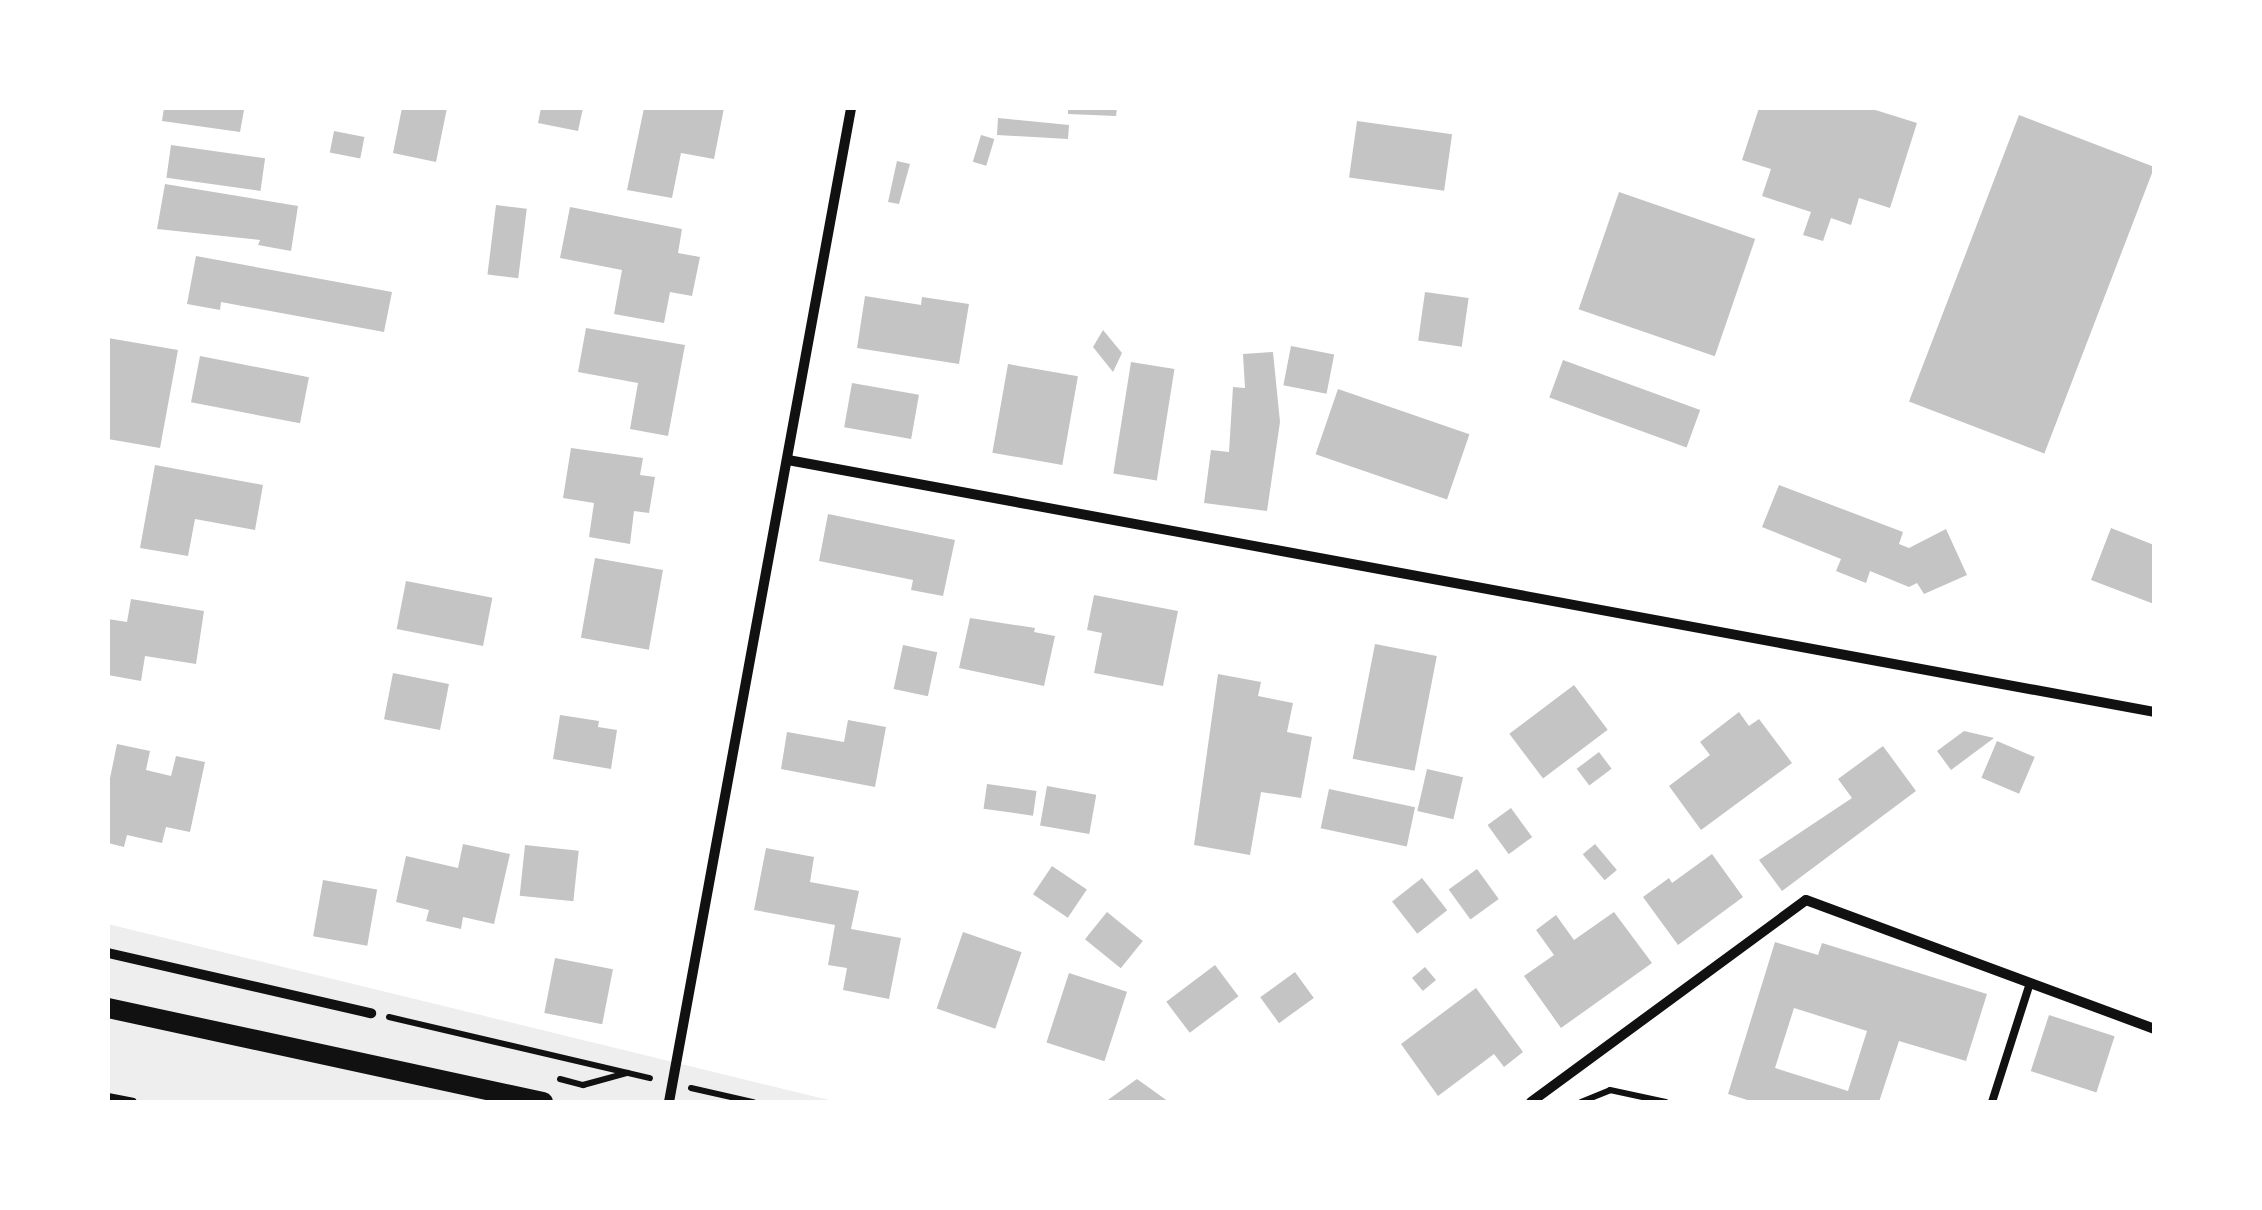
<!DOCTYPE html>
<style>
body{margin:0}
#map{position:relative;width:2262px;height:1210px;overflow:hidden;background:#fff;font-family:Helvetica,sans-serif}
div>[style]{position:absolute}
.green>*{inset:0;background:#eee}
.building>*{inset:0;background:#c4c4c4;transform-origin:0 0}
.path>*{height:6px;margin:-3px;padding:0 3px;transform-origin:3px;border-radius:3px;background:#111}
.service>*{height:8px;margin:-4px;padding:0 4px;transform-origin:4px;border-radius:4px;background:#111}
.minor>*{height:10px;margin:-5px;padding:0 5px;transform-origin:5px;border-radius:5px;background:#111}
.secondary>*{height:20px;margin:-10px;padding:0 10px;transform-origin:10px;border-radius:10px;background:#111}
span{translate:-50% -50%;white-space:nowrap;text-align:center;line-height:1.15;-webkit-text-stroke:8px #fff;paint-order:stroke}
.frame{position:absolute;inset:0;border:110px solid #fff;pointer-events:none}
</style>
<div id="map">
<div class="green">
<div style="clip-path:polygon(108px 924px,837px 1102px,108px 1102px)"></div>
</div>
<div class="building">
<div style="clip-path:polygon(164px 108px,244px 110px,240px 132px,162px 121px)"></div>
<div style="clip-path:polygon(402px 108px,447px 108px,436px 162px,393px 153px)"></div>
<div style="clip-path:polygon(541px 108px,583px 108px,578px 131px,538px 123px)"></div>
<div style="clip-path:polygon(644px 108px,724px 108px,714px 159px,681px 153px,672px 198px,627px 190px)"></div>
<div style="clip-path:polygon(1068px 108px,1117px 108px,1116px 116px,1068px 114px)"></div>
<div style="clip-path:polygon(1759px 108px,1869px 108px,1917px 123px,1890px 208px,1859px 198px,1851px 225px,1831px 218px,1823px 241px,1803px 235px,1811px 212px,1762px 196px,1771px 169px,1742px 160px)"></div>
<div style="left:2019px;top:115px;width:145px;height:307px;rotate:21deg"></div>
<div style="clip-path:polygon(998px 118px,1069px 125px,1068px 139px,997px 135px)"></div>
<div style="left:1357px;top:121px;width:96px;height:57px;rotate:8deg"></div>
<div style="left:334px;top:131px;width:31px;height:22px;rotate:11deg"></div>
<div style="left:981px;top:135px;width:14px;height:28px;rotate:17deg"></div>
<div style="left:171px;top:145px;width:95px;height:33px;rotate:8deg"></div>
<div style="clip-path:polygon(897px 161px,910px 164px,899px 204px,888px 202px)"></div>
<div style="clip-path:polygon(165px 184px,298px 206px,291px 251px,258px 245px,260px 240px,157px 229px)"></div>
<div style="left:1619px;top:192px;width:144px;height:124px;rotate:19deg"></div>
<div style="left:496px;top:205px;width:31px;height:70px;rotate:7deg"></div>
<div style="clip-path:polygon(570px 207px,682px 229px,678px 253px,700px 257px,692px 296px,670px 292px,664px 323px,614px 314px,622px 270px,560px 258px)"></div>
<div style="clip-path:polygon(196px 256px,392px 292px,384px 332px,221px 302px,220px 310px,187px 304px)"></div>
<div style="left:1425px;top:292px;width:44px;height:49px;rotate:8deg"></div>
<div style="clip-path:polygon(865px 296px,921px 305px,922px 297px,969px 304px,959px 364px,857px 348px)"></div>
<div style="clip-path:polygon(586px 328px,685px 345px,668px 436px,630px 429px,638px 383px,578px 372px)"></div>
<div style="clip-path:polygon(1103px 330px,1122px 353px,1113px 372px,1093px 347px)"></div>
<div style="clip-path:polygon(108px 338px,178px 350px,160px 448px,108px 439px)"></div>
<div style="left:1291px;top:346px;width:44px;height:40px;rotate:11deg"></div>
<div style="clip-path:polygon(1273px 352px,1280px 422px,1267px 511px,1204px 503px,1211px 450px,1229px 452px,1233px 387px,1245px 388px,1243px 354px)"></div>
<div style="left:200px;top:356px;width:111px;height:47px;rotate:11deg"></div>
<div style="left:1563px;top:360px;width:146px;height:40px;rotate:20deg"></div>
<div style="left:1131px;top:362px;width:44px;height:113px;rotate:9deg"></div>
<div style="left:1008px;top:364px;width:71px;height:90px;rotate:10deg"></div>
<div style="left:852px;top:383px;width:68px;height:45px;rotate:10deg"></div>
<div style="left:1338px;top:389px;width:139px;height:69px;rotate:19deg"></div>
<div style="clip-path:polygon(571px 448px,643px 458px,640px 475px,655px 477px,649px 513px,634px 511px,630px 544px,589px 537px,594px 503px,563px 498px)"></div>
<div style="clip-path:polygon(155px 465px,263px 485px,255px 530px,195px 519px,188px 556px,140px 548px)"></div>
<div style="clip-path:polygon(1779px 485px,1903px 532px,1899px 544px,1909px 548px,1946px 529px,1967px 575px,1924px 594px,1917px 583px,1909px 587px,1870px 571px,1866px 583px,1836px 571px,1841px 559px,1762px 527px)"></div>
<div style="clip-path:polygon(828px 514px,955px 540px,943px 596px,911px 590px,913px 580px,819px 561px)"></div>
<div style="clip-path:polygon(2111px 528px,2154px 545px,2154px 604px,2091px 580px)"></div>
<div style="left:595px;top:558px;width:69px;height:81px;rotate:10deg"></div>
<div style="left:406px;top:581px;width:88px;height:49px;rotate:11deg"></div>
<div style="clip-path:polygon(1094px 595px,1178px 611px,1163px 686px,1094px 673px,1102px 633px,1087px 630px)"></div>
<div style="clip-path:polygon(131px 599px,204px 611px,196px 664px,145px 656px,141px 681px,108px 675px,108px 619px,127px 622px)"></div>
<div style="clip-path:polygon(970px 618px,1035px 628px,1034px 632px,1055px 636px,1044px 686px,959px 668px)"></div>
<div style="left:1375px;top:644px;width:63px;height:117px;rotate:11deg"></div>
<div style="left:903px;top:645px;width:35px;height:45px;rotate:12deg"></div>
<div style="left:393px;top:673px;width:57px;height:47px;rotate:11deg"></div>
<div style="clip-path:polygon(1218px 674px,1261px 682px,1258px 696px,1293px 703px,1287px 732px,1312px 737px,1301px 798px,1261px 792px,1250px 855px,1194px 845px)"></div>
<div style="left:1574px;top:685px;width:56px;height:81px;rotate:53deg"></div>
<div style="clip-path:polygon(1739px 712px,1749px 726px,1759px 719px,1792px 763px,1701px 830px,1669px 786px,1710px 755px,1700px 742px)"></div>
<div style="clip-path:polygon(560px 715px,599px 721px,598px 727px,617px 730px,611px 769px,553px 759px)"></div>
<div style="clip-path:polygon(848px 720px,886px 727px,875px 787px,781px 769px,787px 732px,844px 742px)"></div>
<div style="clip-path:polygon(1964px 731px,1994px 738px,1951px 770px,1937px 751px)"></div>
<div style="left:1997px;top:741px;width:41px;height:40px;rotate:23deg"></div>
<div style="clip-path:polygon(117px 744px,150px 751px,146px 770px,171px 776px,176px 756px,205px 762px,190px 832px,166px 827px,162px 843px,127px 835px,124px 847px,108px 843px,108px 788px)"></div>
<div style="clip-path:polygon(1883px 746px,1916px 791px,1782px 891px,1759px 860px,1852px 798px,1838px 779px)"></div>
<div style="left:1599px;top:752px;width:21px;height:28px;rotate:53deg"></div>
<div style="left:1427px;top:769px;width:37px;height:43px;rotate:13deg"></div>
<div style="left:987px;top:784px;width:50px;height:25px;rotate:8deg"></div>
<div style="left:1047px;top:786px;width:50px;height:40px;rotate:10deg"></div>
<div style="left:1329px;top:789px;width:88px;height:40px;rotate:12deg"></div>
<div style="left:1511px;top:808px;width:36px;height:29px;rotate:54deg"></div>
<div style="clip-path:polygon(463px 844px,510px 854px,494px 924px,463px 917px,461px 929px,426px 921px,429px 910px,396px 902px,406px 856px,458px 868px)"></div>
<div style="left:1595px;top:844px;width:34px;height:16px;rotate:50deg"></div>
<div style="left:525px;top:845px;width:54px;height:51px;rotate:6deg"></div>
<div style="clip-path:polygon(766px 848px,814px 857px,810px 882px,859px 891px,851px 929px,901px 938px,889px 999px,843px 990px,847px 968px,828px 965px,835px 925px,754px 910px)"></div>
<div style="clip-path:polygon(1712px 854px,1743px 897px,1678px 945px,1643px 897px,1669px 878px,1672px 883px)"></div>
<div style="left:1052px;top:866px;width:42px;height:34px;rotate:34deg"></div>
<div style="left:1477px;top:869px;width:37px;height:35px;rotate:54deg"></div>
<div style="left:1422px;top:878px;width:41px;height:38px;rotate:52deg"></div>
<div style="left:323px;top:880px;width:55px;height:57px;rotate:10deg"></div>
<div style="left:1107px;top:912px;width:46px;height:35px;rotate:39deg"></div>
<div style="clip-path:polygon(1614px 912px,1652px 963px,1561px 1028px,1524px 976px,1554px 955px,1536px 930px,1556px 915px,1574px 940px)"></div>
<div style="left:963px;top:932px;width:62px;height:81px;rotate:19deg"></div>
<div style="clip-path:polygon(evenodd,1775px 942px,1818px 955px,1822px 943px,1987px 994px,1966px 1061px,1899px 1041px,1879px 1102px,1754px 1102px,1728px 1094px,1775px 942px,1794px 1008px,1867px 1031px,1848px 1091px,1775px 1068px,1794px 1008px)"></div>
<div style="left:555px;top:958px;width:59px;height:56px;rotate:11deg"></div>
<div style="left:1215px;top:965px;width:39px;height:61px;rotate:53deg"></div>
<div style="left:1425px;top:967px;width:17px;height:17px;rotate:50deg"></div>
<div style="left:1295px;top:972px;width:32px;height:43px;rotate:54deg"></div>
<div style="left:1069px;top:973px;width:61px;height:73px;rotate:18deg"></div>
<div style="clip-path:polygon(1476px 988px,1523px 1052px,1504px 1067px,1494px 1054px,1438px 1096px,1401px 1044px)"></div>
<div style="left:2049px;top:1015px;width:69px;height:59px;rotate:18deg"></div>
<div style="clip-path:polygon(1137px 1079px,1169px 1102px,1105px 1102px)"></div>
</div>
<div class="path">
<div style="left:389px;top:1017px;width:268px;rotate:13.2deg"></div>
<div style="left:560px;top:1079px;width:24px;rotate:15deg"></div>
<div style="left:583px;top:1085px;width:46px;rotate:-15.3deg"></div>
<div style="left:691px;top:1088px;width:64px;rotate:12.7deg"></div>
<div style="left:1581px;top:1102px;width:31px;rotate:-22deg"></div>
<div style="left:1610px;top:1090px;width:57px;rotate:12.1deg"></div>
</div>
<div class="service">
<div style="left:108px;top:1097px;width:25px;rotate:11deg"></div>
<div style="left:1992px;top:1102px;width:125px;rotate:-72.3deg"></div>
</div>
<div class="minor">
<div style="left:788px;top:460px;width:1389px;rotate:10.45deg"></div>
<div style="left:108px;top:953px;width:270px;rotate:12.9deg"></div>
<div style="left:669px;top:1102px;width:1011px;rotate:-79.62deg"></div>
<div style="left:1531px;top:1102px;width:341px;rotate:-36.3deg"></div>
<div style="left:1806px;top:900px;width:371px;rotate:20.3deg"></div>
</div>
<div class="secondary">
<div style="left:108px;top:1008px;width:445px;rotate:12.2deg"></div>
</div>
<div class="frame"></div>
</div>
